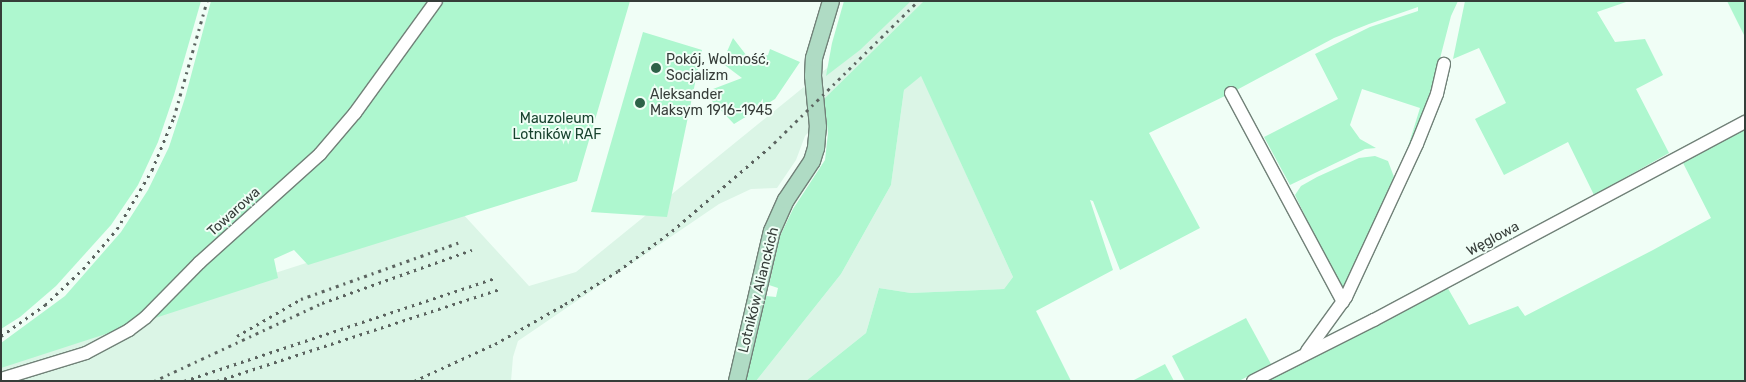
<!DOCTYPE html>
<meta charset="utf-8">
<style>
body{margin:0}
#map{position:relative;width:1746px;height:382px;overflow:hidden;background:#f0fef6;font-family:Rubik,sans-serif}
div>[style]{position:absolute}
.built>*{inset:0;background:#dbf5e6}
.green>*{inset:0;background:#aef7cf}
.roads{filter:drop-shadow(1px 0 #718178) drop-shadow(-1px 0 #718178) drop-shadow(0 1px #718178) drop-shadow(0 -1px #718178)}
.minor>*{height:12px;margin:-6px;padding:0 6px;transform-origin:6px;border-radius:6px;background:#fff}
.major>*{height:16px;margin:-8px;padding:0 8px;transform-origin:8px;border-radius:8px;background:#afdbc4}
.rail>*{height:3px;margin-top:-1.5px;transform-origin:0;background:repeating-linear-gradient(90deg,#5b635f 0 2.5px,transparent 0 7.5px)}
.dots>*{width:14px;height:14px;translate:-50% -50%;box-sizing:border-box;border:2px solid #f0fef6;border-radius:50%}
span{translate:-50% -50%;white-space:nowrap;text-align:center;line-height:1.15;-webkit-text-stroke:4px #f0fef6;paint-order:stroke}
.poi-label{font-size:14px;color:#363d39}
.left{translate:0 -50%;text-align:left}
.park-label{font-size:14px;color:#18422e}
.street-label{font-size:14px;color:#363d39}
.frame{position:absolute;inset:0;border:2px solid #363d39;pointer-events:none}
</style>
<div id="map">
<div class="built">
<div style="clip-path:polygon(902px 1px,933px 1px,805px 136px,796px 160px,777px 188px,751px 189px,719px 204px,518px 341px,513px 357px,511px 381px,1px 381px,1px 361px,462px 213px,529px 286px,576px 272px,858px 43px)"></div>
<div style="clip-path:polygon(921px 75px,1013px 277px,1004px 289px,911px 293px,879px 288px,866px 333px,806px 381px,756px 381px,841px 274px,891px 185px,904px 90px)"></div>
</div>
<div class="green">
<div style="clip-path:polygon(1px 1px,201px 1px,174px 95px,158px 142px,138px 185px,111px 225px,56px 286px,20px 317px,1px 329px)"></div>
<div style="clip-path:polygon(211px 1px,630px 1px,577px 181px,308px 265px,294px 250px,274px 259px,278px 278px,1px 368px,1px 343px,65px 296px,121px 232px,148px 190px,169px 147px,185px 98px)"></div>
<div style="clip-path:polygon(844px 1px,911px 1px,860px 50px,826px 76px,832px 43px)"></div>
<div style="clip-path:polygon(924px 1px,1458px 1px,1451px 16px,1430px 97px,1403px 163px,1420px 108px,1362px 89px,1350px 125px,1360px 139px,1376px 148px,1365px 149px,1290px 185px,1264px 137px,1338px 99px,1315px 54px,1370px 27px,1418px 11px,1418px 7px,1369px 24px,1334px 38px,1231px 93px,1149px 133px,1200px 228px,1120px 270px,1093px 201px,1090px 200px,1113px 270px,1036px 311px,1071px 381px,806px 381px,866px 333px,879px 288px,911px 293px,1004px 289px,1013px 277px,921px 76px,904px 90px,891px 185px,841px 274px,756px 381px,745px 381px,766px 296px,776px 297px,778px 288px,769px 285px,780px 236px,793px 209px,825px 160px,828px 133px,824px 99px)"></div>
<div style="clip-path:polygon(1465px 1px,1629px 1px,1597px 12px,1615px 42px,1645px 39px,1663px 75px,1636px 89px,1669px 153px,1594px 195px,1568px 142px,1504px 175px,1475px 119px,1506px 103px,1479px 48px,1453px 59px)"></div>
<div style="clip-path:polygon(1727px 1px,1745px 1px,1745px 34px,1744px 35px)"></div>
<div style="clip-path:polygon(643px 32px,702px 50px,667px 217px,591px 212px)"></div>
<div style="clip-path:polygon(733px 38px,750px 60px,768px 55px,770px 49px,800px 62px,775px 99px,734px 124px,712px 101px,713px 89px,742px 78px,722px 63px)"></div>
<div style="clip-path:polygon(1745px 127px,1745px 381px,1265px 381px,1446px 285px,1469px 325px,1518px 306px,1525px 316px,1653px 250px,1711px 218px,1682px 161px)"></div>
<div style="clip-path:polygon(1375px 156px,1388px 161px,1394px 177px,1380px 216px,1345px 289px,1338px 285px,1295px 195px,1301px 186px,1317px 177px,1359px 158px)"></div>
<div style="clip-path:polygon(1246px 318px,1271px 364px,1239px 381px,1185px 381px,1172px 356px)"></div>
<div style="clip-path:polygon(1165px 364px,1174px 381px,1132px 381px)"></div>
</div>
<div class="roads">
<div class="minor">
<div style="left:1231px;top:93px;width:237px;rotate:61.8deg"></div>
<div style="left:1307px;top:351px;width:67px;rotate:-54.2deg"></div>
<div style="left:1346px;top:297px;width:169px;rotate:-65.1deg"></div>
<div style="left:1417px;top:144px;width:54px;rotate:-68.2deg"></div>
<div style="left:1437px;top:94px;width:31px;rotate:-77deg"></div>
<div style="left:1px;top:379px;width:89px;rotate:-17deg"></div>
<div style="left:86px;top:353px;width:49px;rotate:-28.1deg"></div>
<div style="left:129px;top:330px;width:21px;rotate:-37deg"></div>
<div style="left:146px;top:317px;width:76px;rotate:-45.5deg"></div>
<div style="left:199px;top:263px;width:163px;rotate:-42deg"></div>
<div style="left:320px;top:154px;width:54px;rotate:-49.5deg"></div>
<div style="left:355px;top:113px;width:138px;rotate:-54.1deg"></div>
<div style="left:1253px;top:381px;width:136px;rotate:-26.8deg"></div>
<div style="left:1374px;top:320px;width:421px;rotate:-28.1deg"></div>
</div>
<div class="major">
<div style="left:737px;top:381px;width:154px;rotate:-76.9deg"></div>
<div style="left:772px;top:231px;width:34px;rotate:-66deg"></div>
<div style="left:786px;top:200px;width:47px;rotate:-56.3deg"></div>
<div style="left:812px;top:161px;width:14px;rotate:-73deg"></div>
<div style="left:816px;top:148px;width:21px;rotate:-85deg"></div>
<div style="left:818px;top:127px;width:51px;rotate:-95.6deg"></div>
<div style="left:813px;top:76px;width:18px;rotate:-87deg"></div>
<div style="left:814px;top:58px;width:59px;rotate:-73.4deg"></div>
</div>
</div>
<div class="rail">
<div style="left:1px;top:336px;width:54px;rotate:-35.2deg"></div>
<div style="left:45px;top:305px;width:52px;rotate:-43.5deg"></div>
<div style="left:83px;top:269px;width:52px;rotate:-49.6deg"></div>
<div style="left:117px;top:229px;width:69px;rotate:-59.3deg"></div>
<div style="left:152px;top:170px;width:57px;rotate:-67.5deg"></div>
<div style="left:174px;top:117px;width:121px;rotate:-74.1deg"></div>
<div style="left:237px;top:336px;width:74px;rotate:-30deg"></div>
<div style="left:301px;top:299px;width:172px;rotate:-19.7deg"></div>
<div style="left:154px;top:381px;width:185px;rotate:-24.9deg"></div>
<div style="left:322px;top:303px;width:159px;rotate:-19.5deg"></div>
<div style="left:184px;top:381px;width:329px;rotate:-18.3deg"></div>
<div style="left:217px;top:381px;width:298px;rotate:-18deg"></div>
<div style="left:414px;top:381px;width:89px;rotate:-24.6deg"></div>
<div style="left:495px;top:344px;width:81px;rotate:-29.7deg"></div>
<div style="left:565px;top:304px;width:62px;rotate:-31.9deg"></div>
<div style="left:618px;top:271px;width:67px;rotate:-36.5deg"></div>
<div style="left:672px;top:231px;width:128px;rotate:-40.6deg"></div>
<div style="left:769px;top:148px;width:209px;rotate:-44.6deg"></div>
</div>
<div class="dots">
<div style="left:656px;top:68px;background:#2d6248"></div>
<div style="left:640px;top:103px;background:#2d6248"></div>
</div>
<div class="poi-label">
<span class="left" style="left:666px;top:68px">Pokój, Wolmość,<br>Socjalizm</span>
<span class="left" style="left:650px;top:103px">Aleksander<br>Maksym 1916-1945</span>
</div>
<div class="park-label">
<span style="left:557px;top:127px">Mauzoleum<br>Lotników RAF</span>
</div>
<div class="street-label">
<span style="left:234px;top:212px;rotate:-42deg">Towarowa</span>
<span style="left:1493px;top:239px;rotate:-28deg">Węglowa</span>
<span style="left:759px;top:290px;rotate:-76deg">Lotników Alianckich</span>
</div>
<div class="frame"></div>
</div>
